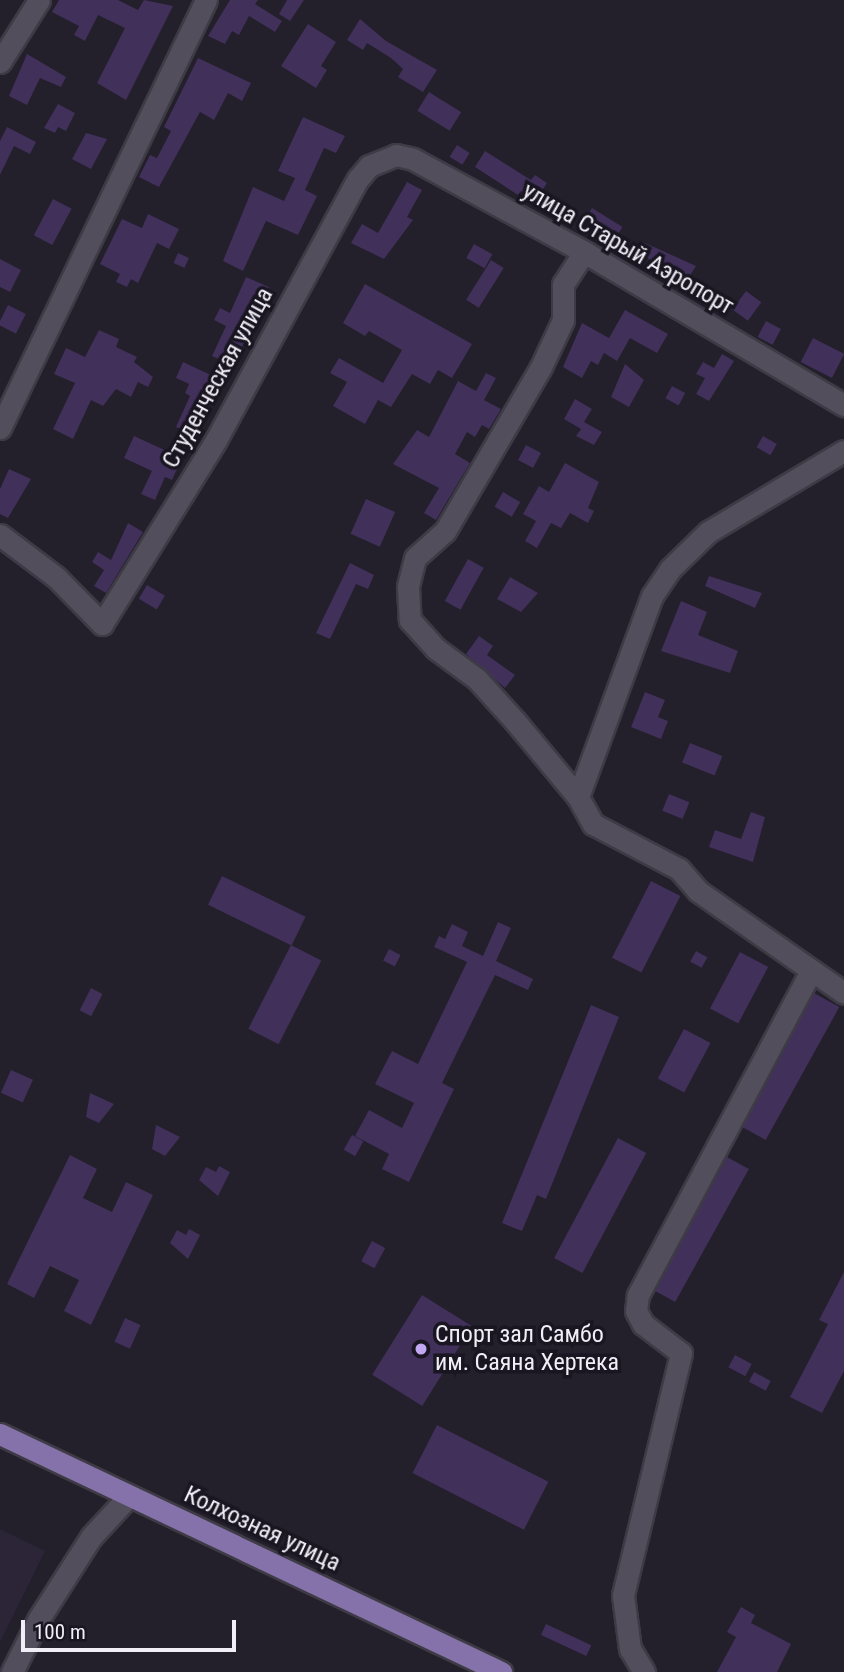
<!DOCTYPE html>
<meta charset="utf-8">
<style>
body{margin:0}
#map{position:relative;width:844px;height:1672px;overflow:hidden;background:#231f2b;font-family:"Roboto Condensed",sans-serif}
div>[style]{position:absolute}
.built>*{inset:0;background:#2b2537}
.building>*{inset:0;background:#40305a;transform-origin:0 0}
.roads{filter:drop-shadow(2px 0 #3e3b45) drop-shadow(-2px 0 #3e3b45) drop-shadow(0 2px #3e3b45) drop-shadow(0 -2px #3e3b45)}
.minor>*{height:21px;margin:-10.5px;padding:0 10.5px;transform-origin:10.5px;border-radius:10.5px;background:#524e5c}
.major>*{height:21px;margin:-10.5px;padding:0 10.5px;transform-origin:10.5px;border-radius:10.5px;background:#8672ab}
.dots>*{width:19px;height:19px;translate:-50% -50%;box-sizing:border-box;border:4px solid #1a1621;border-radius:50%}
span{translate:-50% -50%;white-space:nowrap;text-align:center;line-height:1.15;-webkit-text-stroke:7px #1a1621;paint-order:stroke}
.street-label{font-size:24px;color:#f1eef7}
.poi-label{font-size:24px;color:#f1eef7}
.left{translate:0 -50%;text-align:left}
.scale{position:absolute;left:21px;top:1620px;width:215px;height:32px;box-sizing:border-box;border:4px solid #f1eef7;border-top:0;padding-left:9px;font-size:21px;line-height:24px;white-space:nowrap;color:#f1eef7;-webkit-text-stroke:5px #1a1621;paint-order:stroke}
</style>
<div id="map">
<div class="built">
<div style="clip-path:polygon(0 1529px,45px 1551px,0 1642px)"></div>
</div>
<div class="building">
<div style="clip-path:polygon(59px 0,118px 0,138px 10px,144px 0,173px 6px,126px 100px,97px 83px,125px 28px,98px 15px,85px 41px,74px 35px,79px 26px,52px 12px)"></div>
<div style="clip-path:polygon(230px 0,258px 0,255px 4px,282px 21px,275px 32px,249px 16px,239px 35px,232px 31px,225px 44px,208px 36px)"></div>
<div style="clip-path:polygon(287px 0,304px 0,290px 21px,279px 14px)"></div>
<div style="clip-path:polygon(360px 19px,386px 41px,437px 70px,423px 92px,398px 77px,403px 69px,391px 58px,367px 43px,363px 50px,347px 40px)"></div>
<div style="clip-path:polygon(308px 24px,336px 42px,321px 66px,327px 70px,316px 88px,281px 66px)"></div>
<div style="clip-path:polygon(27px 54px,66px 77px,61px 87px,40px 78px,27px 105px,9px 96px)"></div>
<div style="clip-path:polygon(198px 58px,251px 83px,242px 101px,228px 93px,214px 120px,200px 112px,159px 187px,139px 177px,150px 155px,157px 158px,171px 131px,164px 127px)"></div>
<div style="left:429px;top:92px;width:38px;height:22px;rotate:32deg"></div>
<div style="clip-path:polygon(58px 104px,75px 113px,66px 131px,58px 127px,55px 133px,44px 128px)"></div>
<div style="clip-path:polygon(303px 117px,345px 136px,336px 153px,324px 148px,305px 190px,317px 196px,298px 235px,266px 221px,243px 271px,223px 261px,253px 187px,284px 201px,295px 178px,278px 171px)"></div>
<div style="clip-path:polygon(7px 127px,36px 142px,30px 154px,14px 146px,0 175px,0 141px)"></div>
<div style="clip-path:polygon(86px 133px,107px 139px,91px 169px,72px 159px)"></div>
<div style="left:457px;top:145px;width:15px;height:14px;rotate:32deg"></div>
<div style="clip-path:polygon(485px 151px,531px 180px,535px 175px,547px 183px,536px 200px,521px 191px,518px 195px,475px 167px)"></div>
<div style="clip-path:polygon(407px 182px,422px 190px,407px 217px,413px 220px,384px 259px,351px 243px,362px 224px,378px 233px)"></div>
<div style="left:53px;top:199px;width:21px;height:41px;rotate:28deg"></div>
<div style="left:592px;top:208px;width:36px;height:25px;rotate:32deg"></div>
<div style="clip-path:polygon(148px 214px,179px 229px,169px 249px,157px 243px,138px 283px,131px 279px,127px 287px,116px 282px,120px 274px,100px 264px,122px 219px,142px 228px)"></div>
<div style="clip-path:polygon(643px 242px,696px 266px,684px 285px,638px 251px)"></div>
<div style="left:474px;top:244px;width:21px;height:16px;rotate:29deg"></div>
<div style="left:178px;top:253px;width:12px;height:11px;rotate:24deg"></div>
<div style="clip-path:polygon(0 259px,21px 270px,10px 292px,0 287px)"></div>
<div style="left:491px;top:260px;width:15px;height:47px;rotate:32deg"></div>
<div style="clip-path:polygon(246px 277px,269px 287px,234px 366px,212px 356px,226px 326px,214px 320px,220px 308px,230px 313px)"></div>
<div style="clip-path:polygon(365px 284px,472px 344px,452px 378px,438px 370px,430px 384px,412px 374px,391px 407px,378px 400px,365px 424px,333px 406px,347px 382px,330px 373px,339px 358px,383px 383px,402px 350px,369px 331px,365px 336px,343px 323px)"></div>
<div style="left:746px;top:291px;width:19px;height:23px;rotate:36deg"></div>
<div style="left:8px;top:305px;width:20px;height:22px;rotate:27deg"></div>
<div style="clip-path:polygon(625px 310px,668px 334px,657px 353px,630px 338px,617px 361px,604px 353px,598px 365px,591px 361px,582px 378px,563px 367px,582px 323px,609px 338px)"></div>
<div style="left:766px;top:321px;width:17px;height:18px;rotate:28deg"></div>
<div style="clip-path:polygon(99px 330px,119px 339px,116px 347px,137px 357px,134px 362px,153px 377px,148px 387px,138px 382px,131px 397px,116px 389px,103px 406px,91px 400px,73px 439px,53px 429px,75px 383px,54px 374px,66px 348px,85px 357px)"></div>
<div style="left:813px;top:338px;width:35px;height:27px;rotate:27deg"></div>
<div style="clip-path:polygon(722px 354px,734px 361px,709px 401px,696px 394px,705px 378px,696px 374px,703px 362px,714px 368px)"></div>
<div style="clip-path:polygon(183px 362px,213px 376px,207px 390px,215px 393px,196px 436px,176px 427px,190px 396px,185px 393px,189px 384px,176px 378px)"></div>
<div style="clip-path:polygon(625px 364px,644px 380px,629px 407px,611px 397px)"></div>
<div style="clip-path:polygon(486px 373px,496px 378px,484px 400px,501px 409px,489px 429px,482px 425px,475px 437px,467px 432px,455px 454px,470px 463px,436px 520px,424px 513px,439px 488px,393px 464px,417px 430px,429px 437px,458px 381px,476px 391px)"></div>
<div style="left:672px;top:386px;width:15px;height:14px;rotate:28deg"></div>
<div style="clip-path:polygon(575px 399px,592px 409px,584px 422px,602px 432px,594px 445px,576px 436px,581px 429px,564px 419px)"></div>
<div style="clip-path:polygon(134px 436px,182px 458px,172px 480px,165px 477px,155px 500px,141px 494px,152px 471px,124px 458px)"></div>
<div style="left:763px;top:436px;width:16px;height:13px;rotate:30deg"></div>
<div style="left:526px;top:445px;width:17px;height:17px;rotate:28deg"></div>
<div style="clip-path:polygon(565px 463px,599px 482px,588px 508px,594px 511px,588px 523px,570px 513px,561px 528px,551px 523px,537px 548px,525px 541px,536px 521px,523px 514px,539px 486px,549px 492px)"></div>
<div style="clip-path:polygon(9px 469px,31px 479px,8px 518px,0 514px,0 489px)"></div>
<div style="left:503px;top:492px;width:20px;height:17px;rotate:30deg"></div>
<div style="left:366px;top:499px;width:32px;height:38px;rotate:24deg"></div>
<div style="clip-path:polygon(128px 523px,143px 532px,106px 593px,94px 586px,104px 570px,92px 562px,98px 552px,111px 560px)"></div>
<div style="left:468px;top:559px;width:18px;height:48px;rotate:29deg"></div>
<div style="clip-path:polygon(350px 563px,374px 575px,368px 589px,356px 584px,330px 639px,316px 633px)"></div>
<div style="clip-path:polygon(709px 576px,762px 593px,755px 608px,705px 586px)"></div>
<div style="clip-path:polygon(510px 577px,538px 593px,521px 612px,497px 599px)"></div>
<div style="left:147px;top:585px;width:21px;height:16px;rotate:31deg"></div>
<div style="clip-path:polygon(681px 601px,707px 612px,698px 635px,738px 651px,730px 673px,661px 651px)"></div>
<div style="clip-path:polygon(479px 636px,493px 646px,487px 655px,515px 675px,505px 688px,466px 654px)"></div>
<div style="clip-path:polygon(645px 692px,665px 700px,658px 717px,668px 721px,661px 739px,631px 727px)"></div>
<div style="left:690px;top:743px;width:35px;height:21px;rotate:22deg"></div>
<div style="left:669px;top:794px;width:22px;height:18px;rotate:22deg"></div>
<div style="clip-path:polygon(751px 812px,765px 817px,753px 862px,709px 847px,715px 830px,741px 839px)"></div>
<div style="left:222px;top:876px;width:93px;height:32px;rotate:26deg"></div>
<div style="left:651px;top:881px;width:33px;height:86px;rotate:27deg"></div>
<div style="clip-path:polygon(498px 922px,511px 928px,496px 961px,533px 979px,528px 990px,495px 975px,442px 1083px,454px 1089px,409px 1182px,382px 1169px,389px 1154px,355px 1136px,369px 1110px,402px 1128px,414px 1103px,375px 1084px,392px 1051px,418px 1064px,467px 962px,434px 947px,439px 936px,445px 939px,452px 924px,468px 932px,462px 946px,483px 956px)"></div>
<div style="left:291px;top:945px;width:34px;height:94px;rotate:27deg"></div>
<div style="left:389px;top:949px;width:13px;height:13px;rotate:27deg"></div>
<div style="left:696px;top:951px;width:13px;height:12px;rotate:29deg"></div>
<div style="left:740px;top:952px;width:32px;height:64px;rotate:28deg"></div>
<div style="left:91px;top:988px;width:13px;height:25px;rotate:27deg"></div>
<div style="left:814px;top:993px;width:29px;height:152px;rotate:29deg"></div>
<div style="clip-path:polygon(591px 1005px,619px 1017px,546px 1199px,537px 1195px,522px 1231px,502px 1223px)"></div>
<div style="left:684px;top:1029px;width:30px;height:56px;rotate:28deg"></div>
<div style="left:11px;top:1070px;width:24px;height:25px;rotate:24deg"></div>
<div style="clip-path:polygon(90px 1093px,114px 1104px,99px 1123px,86px 1117px)"></div>
<div style="clip-path:polygon(156px 1125px,180px 1137px,165px 1156px,152px 1149px)"></div>
<div style="left:352px;top:1135px;width:13px;height:17px;rotate:29deg"></div>
<div style="left:618px;top:1138px;width:32px;height:136px;rotate:28deg"></div>
<div style="clip-path:polygon(70px 1155px,97px 1169px,83px 1198px,112px 1212px,126px 1182px,153px 1195px,91px 1325px,64px 1311px,79px 1280px,50px 1266px,34px 1298px,7px 1284px)"></div>
<div style="left:727px;top:1157px;width:25px;height:152px;rotate:29deg"></div>
<div style="clip-path:polygon(219px 1166px,230px 1172px,218px 1196px,199px 1180px,206px 1167px,216px 1172px)"></div>
<div style="clip-path:polygon(189px 1229px,200px 1235px,188px 1259px,170px 1243px,177px 1230px,186px 1235px)"></div>
<div style="left:372px;top:1241px;width:15px;height:23px;rotate:28deg"></div>
<div style="clip-path:polygon(844px 1272px,844px 1371px,822px 1413px,790px 1397px,828px 1324px,819px 1320px)"></div>
<div style="left:422px;top:1295px;width:59px;height:94px;rotate:32deg"></div>
<div style="left:125px;top:1318px;width:17px;height:26px;rotate:24deg"></div>
<div style="left:735px;top:1355px;width:19px;height:14px;rotate:28deg"></div>
<div style="left:754px;top:1372px;width:19px;height:11px;rotate:28deg"></div>
<div style="left:437px;top:1425px;width:125px;height:54px;rotate:27deg"></div>
<div style="clip-path:polygon(741px 1607px,755px 1615px,751px 1623px,791px 1644px,777px 1672px,717px 1672px,736px 1637px,727px 1632px)"></div>
<div style="left:546px;top:1624px;width:50px;height:12px;rotate:25deg"></div>
</div>
<div class="roads">
<div class="minor">
<div style="left:0;top:62px;width:73px;rotate:-57.8deg"></div>
<div style="left:584px;top:252px;width:38px;rotate:123deg"></div>
<div style="left:563px;top:284px;width:36px;rotate:90deg"></div>
<div style="left:563px;top:320px;width:52px;rotate:115.1deg"></div>
<div style="left:541px;top:367px;width:190px;rotate:120.3deg"></div>
<div style="left:445px;top:531px;width:40px;rotate:138deg"></div>
<div style="left:415px;top:558px;width:30px;rotate:104deg"></div>
<div style="left:408px;top:587px;width:33px;rotate:87deg"></div>
<div style="left:410px;top:620px;width:38px;rotate:48deg"></div>
<div style="left:435px;top:648px;width:52px;rotate:36.4deg"></div>
<div style="left:477px;top:679px;width:57px;rotate:47.9deg"></div>
<div style="left:515px;top:721px;width:99px;rotate:50.3deg"></div>
<div style="left:578px;top:797px;width:31px;rotate:61deg"></div>
<div style="left:593px;top:824px;width:97px;rotate:27.6deg"></div>
<div style="left:679px;top:869px;width:29px;rotate:49deg"></div>
<div style="left:698px;top:891px;width:178px;rotate:34.9deg"></div>
<div style="left:0;top:428px;width:475px;rotate:-64.3deg"></div>
<div style="left:0;top:535px;width:70px;rotate:36.9deg"></div>
<div style="left:56px;top:577px;width:66px;rotate:45.6deg"></div>
<div style="left:102px;top:624px;width:216px;rotate:-58.2deg"></div>
<div style="left:216px;top:440px;width:297px;rotate:-61.5deg"></div>
<div style="left:358px;top:179px;width:17px;rotate:-50deg"></div>
<div style="left:369px;top:166px;width:29px;rotate:-22deg"></div>
<div style="left:396px;top:155px;width:17px;rotate:13deg"></div>
<div style="left:413px;top:159px;width:195px;rotate:28.5deg"></div>
<div style="left:584px;top:252px;width:302px;rotate:30.5deg"></div>
<div style="left:578px;top:797px;width:214px;rotate:-69.8deg"></div>
<div style="left:652px;top:596px;width:32px;rotate:-56deg"></div>
<div style="left:670px;top:569px;width:53px;rotate:-44.2deg"></div>
<div style="left:708px;top:532px;width:158px;rotate:-30.8deg"></div>
<div style="left:12px;top:1672px;width:58px;rotate:-63.4deg"></div>
<div style="left:38px;top:1620px;width:98px;rotate:-57.4deg"></div>
<div style="left:91px;top:1537px;width:56px;rotate:-47.2deg"></div>
<div style="left:644px;top:1672px;width:27px;rotate:-121deg"></div>
<div style="left:630px;top:1649px;width:54px;rotate:-97.4deg"></div>
<div style="left:623px;top:1595px;width:249px;rotate:-76.5deg"></div>
<div style="left:681px;top:1353px;width:48px;rotate:-142.7deg"></div>
<div style="left:643px;top:1324px;width:15px;rotate:-118deg"></div>
<div style="left:636px;top:1311px;width:16px;rotate:-83deg"></div>
<div style="left:638px;top:1295px;width:365px;rotate:-61.9deg"></div>
</div>
<div class="major">
<div style="left:0;top:1434px;width:555px;rotate:25.41deg"></div>
</div>
</div>
<div class="dots">
<div style="left:421px;top:1349px;background:#c2a8f3"></div>
</div>
<div class="street-label">
<span style="left:628px;top:249px;rotate:30deg">улица Старый Аэропорт</span>
<span style="left:218px;top:378px;rotate:-61deg">Студенческая улица</span>
<span style="left:262px;top:1529px;rotate:25deg">Колхозная улица</span>
</div>
<div class="poi-label">
<span class="left" style="left:435px;top:1349px">Спорт зал Самбо<br>им. Саяна Хертека</span>
</div>
<div class="scale">100 m</div>
</div>
